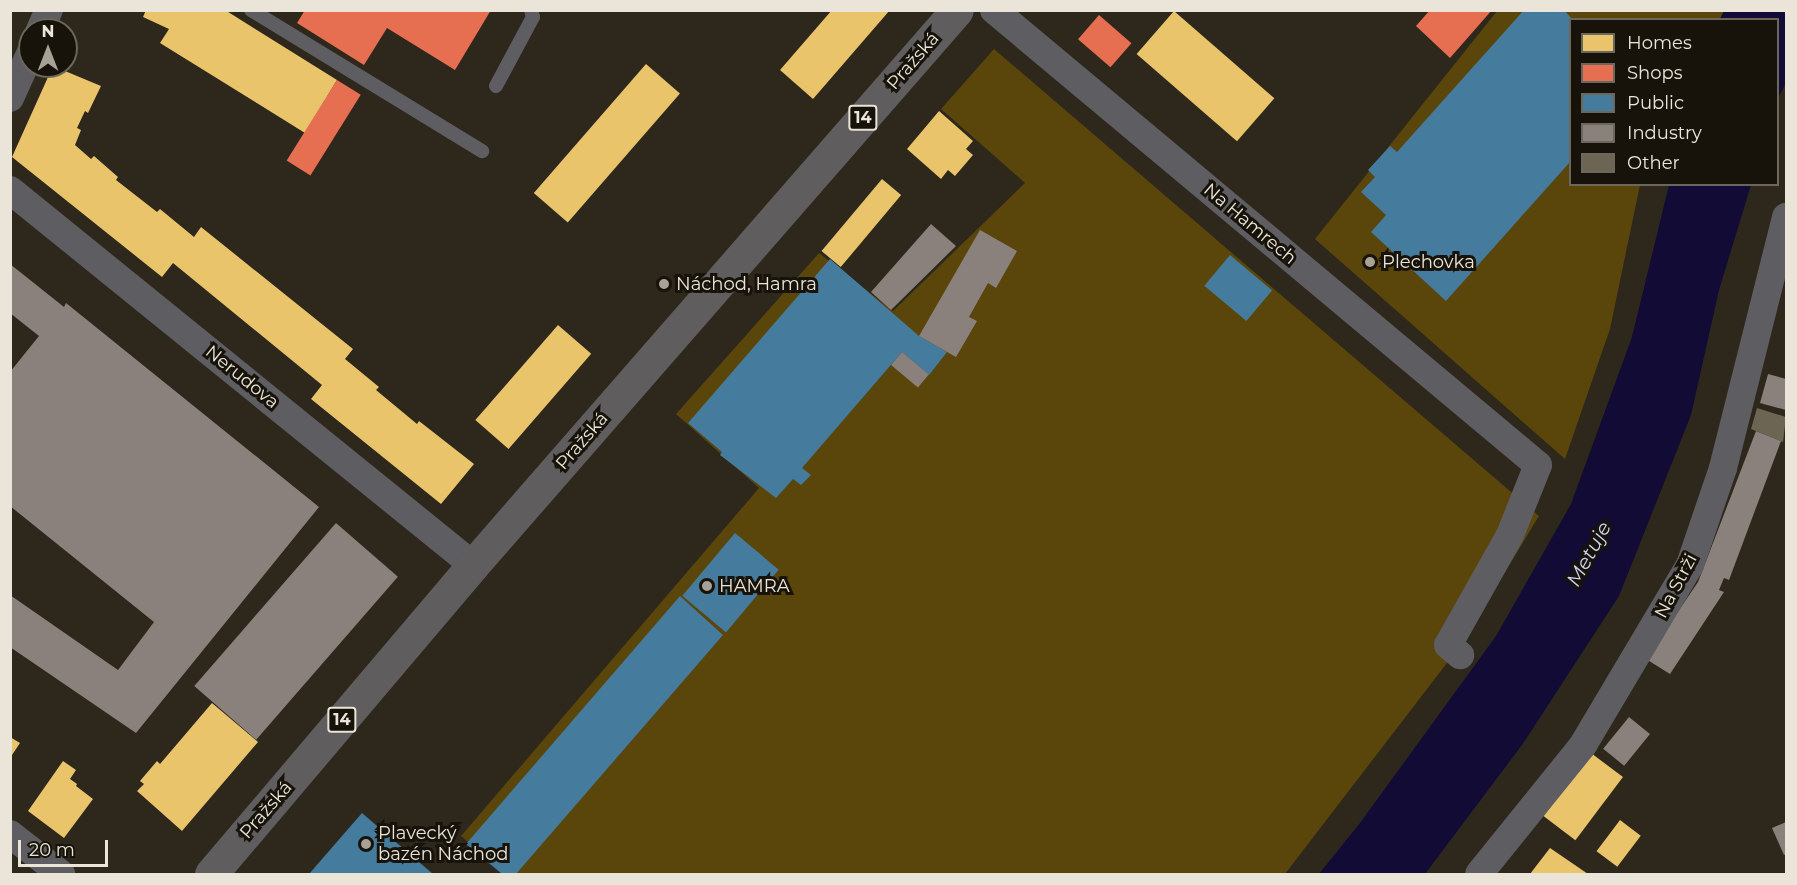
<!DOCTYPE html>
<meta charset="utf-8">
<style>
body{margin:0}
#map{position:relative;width:1797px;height:885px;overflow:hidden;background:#2d271c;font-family:Montserrat,sans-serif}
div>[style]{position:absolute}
.green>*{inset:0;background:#5a450a}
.water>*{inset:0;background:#110b35}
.homes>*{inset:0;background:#e9c46a;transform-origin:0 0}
.shops>*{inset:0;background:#e76f51;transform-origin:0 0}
.public>*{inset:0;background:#457b9d;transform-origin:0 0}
.industry>*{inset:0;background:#8a817c;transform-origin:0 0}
.building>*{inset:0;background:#6c6554}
.service>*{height:14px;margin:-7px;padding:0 7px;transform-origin:7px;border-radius:7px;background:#5e5d61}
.minor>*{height:28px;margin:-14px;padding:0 14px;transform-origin:14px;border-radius:14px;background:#5e5d61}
.primary>*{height:33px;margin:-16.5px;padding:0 16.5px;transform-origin:16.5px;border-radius:16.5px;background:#5f5d5e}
.dots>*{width:16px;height:16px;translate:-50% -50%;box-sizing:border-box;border:3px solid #17130a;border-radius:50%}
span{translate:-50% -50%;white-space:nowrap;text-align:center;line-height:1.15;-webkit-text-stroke:6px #17130a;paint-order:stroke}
.shield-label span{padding:2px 4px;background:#17130a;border:2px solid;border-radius:4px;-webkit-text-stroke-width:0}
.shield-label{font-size:16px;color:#eae5d8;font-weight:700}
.street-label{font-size:18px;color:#eae5d8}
.poi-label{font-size:18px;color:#eae5d8}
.left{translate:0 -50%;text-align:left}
.water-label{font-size:20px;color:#cfd4f6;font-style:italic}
.frame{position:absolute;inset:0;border:12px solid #eae5d8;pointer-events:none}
.legend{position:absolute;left:1569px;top:18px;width:210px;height:168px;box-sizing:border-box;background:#17130a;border:2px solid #6b675c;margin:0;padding:8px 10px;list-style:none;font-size:18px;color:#eae5d8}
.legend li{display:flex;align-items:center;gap:12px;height:30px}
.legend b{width:30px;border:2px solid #6b675c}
.north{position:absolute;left:18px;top:18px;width:60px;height:60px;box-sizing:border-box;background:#17130a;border:2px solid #6b675c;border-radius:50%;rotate:0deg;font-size:16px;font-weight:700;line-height:24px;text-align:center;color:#eae5d8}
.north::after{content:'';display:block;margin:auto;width:21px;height:27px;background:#a8a296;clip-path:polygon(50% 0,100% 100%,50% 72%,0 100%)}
.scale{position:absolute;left:18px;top:840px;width:90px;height:27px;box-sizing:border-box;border:3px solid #eae5d8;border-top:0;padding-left:8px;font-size:18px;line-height:21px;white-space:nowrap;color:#eae5d8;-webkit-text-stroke:4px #17130a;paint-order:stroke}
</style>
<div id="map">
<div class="green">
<div style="clip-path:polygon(1497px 11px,1724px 11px,1720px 19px,1570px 20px,1570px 184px,1640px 185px,1610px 329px,1565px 459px,1315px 239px)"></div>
<div style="clip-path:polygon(994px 49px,1539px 516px,1460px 646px,1285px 874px,505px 874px,461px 836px,759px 488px,676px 414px,819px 253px,893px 311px,1025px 183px,941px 109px)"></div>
</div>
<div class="water">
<div style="clip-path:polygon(1724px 11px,1786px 11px,1786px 83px,1778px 98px,1778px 20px,1720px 19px)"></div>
<div style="clip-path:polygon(1669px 185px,1751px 185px,1719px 290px,1691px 415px,1619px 596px,1522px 745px,1425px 874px,1319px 874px,1360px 823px,1496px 636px,1571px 504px,1632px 337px)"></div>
</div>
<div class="homes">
<div style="clip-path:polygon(146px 10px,225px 10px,337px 80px,305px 133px,160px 43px,169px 29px,143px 17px)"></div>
<div style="clip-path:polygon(832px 10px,890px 10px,813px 99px,780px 70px)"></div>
<div style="left:1174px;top:11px;width:133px;height:57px;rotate:41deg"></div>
<div style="left:646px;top:64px;width:45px;height:171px;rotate:41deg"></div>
<div style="clip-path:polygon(53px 66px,101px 86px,88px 113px,85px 111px,77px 128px,81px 130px,75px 145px,91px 159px,94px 156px,118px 177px,116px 180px,157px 212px,160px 209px,194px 237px,201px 227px,353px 349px,345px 359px,379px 387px,376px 390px,417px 424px,419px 421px,474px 464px,441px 504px,311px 399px,322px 385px,173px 263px,162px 277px,12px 157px)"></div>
<div style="clip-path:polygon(939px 111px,973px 141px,966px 149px,973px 155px,955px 176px,948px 170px,941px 179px,907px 149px)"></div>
<div style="left:882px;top:179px;width:25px;height:94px;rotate:40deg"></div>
<div style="left:558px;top:325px;width:44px;height:126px;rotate:41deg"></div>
<div style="clip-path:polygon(212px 703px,258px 742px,182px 831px,137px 791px,144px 784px,140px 781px,157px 761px,160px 764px)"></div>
<div style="clip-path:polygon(10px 737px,20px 743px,10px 758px)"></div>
<div style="left:1591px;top:753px;width:40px;height:79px;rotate:37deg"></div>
<div style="clip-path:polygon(63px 761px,76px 770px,70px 779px,77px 784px,76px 786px,93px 799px,64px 838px,28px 811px)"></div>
<div style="left:1620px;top:820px;width:26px;height:39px;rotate:37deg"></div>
<div style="clip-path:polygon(1550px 848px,1588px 874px,1530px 874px)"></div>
</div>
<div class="shops">
<div style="clip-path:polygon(305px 10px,491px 10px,455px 70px,387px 28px,364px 65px,297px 23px)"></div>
<div style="clip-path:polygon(1430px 10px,1492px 10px,1450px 58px,1416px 26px)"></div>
<div style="left:1099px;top:15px;width:43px;height:32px;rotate:41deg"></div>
<div style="left:337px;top:80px;width:28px;height:95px;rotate:32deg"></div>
</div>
<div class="public">
<div style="clip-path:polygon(1524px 10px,1564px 10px,1573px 20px,1570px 20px,1570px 162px,1446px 301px,1371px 232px,1386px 215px,1361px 192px,1375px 177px,1368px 170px,1390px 146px,1397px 152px)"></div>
<div style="left:1230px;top:255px;width:55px;height:40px;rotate:40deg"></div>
<div style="clip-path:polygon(830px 259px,919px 336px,947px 352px,929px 375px,902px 352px,802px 468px,811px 475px,801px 485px,793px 479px,776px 498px,720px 455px,722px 452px,688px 423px)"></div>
<div style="left:735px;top:533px;width:57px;height:82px;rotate:40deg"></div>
<div style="clip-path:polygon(680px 596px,723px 635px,516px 874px,502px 874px,466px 844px)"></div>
<div style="clip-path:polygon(362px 813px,433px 874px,309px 874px)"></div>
</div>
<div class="industry">
<div style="clip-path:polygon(931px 224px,956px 246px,891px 310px,871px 292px)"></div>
<div style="clip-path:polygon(980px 230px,1017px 251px,996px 288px,988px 283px,969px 317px,977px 321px,956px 357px,919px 336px)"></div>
<div style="clip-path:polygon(10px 264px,64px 307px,66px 303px,319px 507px,136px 733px,10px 647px,10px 595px,118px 670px,154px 622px,10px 506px,10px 372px,39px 336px,10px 313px)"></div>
<div style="left:902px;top:352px;width:35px;height:17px;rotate:40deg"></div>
<div style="clip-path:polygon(1768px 374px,1786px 379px,1786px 410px,1760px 403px)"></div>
<div style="clip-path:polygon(1756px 431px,1781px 441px,1729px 580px,1724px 578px,1719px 590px,1724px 592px,1670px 674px,1646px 659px,1698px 582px)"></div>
<div style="left:336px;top:523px;width:82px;height:216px;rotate:41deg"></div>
<div style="left:1629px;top:717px;width:27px;height:41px;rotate:39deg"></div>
<div style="clip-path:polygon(1786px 822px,1786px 854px,1784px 855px,1772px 828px)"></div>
</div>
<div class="building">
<div style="clip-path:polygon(1757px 408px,1786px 417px,1783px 442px,1751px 429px)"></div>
</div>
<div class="service">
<div style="left:251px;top:10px;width:271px;rotate:31.4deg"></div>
<div style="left:496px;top:86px;width:78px;rotate:-61.8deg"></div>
<div style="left:533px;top:17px;width:7px;rotate:-106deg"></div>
</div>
<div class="minor">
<div style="left:994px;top:10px;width:709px;rotate:39.91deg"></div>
<div style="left:1538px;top:465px;width:75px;rotate:111.8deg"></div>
<div style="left:1510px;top:535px;width:126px;rotate:119.4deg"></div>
<div style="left:1448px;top:645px;width:16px;rotate:40deg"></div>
<div style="left:40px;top:30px;width:22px;rotate:-66deg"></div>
<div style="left:10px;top:98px;width:48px;rotate:-65.6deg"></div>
<div style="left:10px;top:190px;width:596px;rotate:39.01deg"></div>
<div style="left:10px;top:834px;width:65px;rotate:38.1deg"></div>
<div style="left:1479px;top:874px;width:166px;rotate:-51.1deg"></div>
<div style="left:1583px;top:745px;width:209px;rotate:-59.3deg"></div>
<div style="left:1690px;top:565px;width:102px;rotate:-71.2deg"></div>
<div style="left:1723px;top:468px;width:259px;rotate:-75.9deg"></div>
</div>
<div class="primary">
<div style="left:211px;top:874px;width:405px;rotate:-49.7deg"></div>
<div style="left:473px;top:565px;width:736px;rotate:-48.91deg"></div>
</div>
<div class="dots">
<div style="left:1370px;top:262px;background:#a8a296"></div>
<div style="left:664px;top:284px;background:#a8a296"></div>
<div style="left:707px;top:586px;background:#a8a296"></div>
<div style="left:366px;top:844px;background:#a8a296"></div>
</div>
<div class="shield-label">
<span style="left:863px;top:118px">14</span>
<span style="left:342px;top:720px">14</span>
</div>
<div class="street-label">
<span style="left:913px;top:61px;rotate:-49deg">Pražská</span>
<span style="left:1250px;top:224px;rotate:40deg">Na Hamrech</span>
<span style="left:242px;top:377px;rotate:39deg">Nerudova</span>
<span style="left:582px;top:441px;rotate:-49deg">Pražská</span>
<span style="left:1676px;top:586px;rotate:-62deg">Na Strži</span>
<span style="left:266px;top:810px;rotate:-49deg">Pražská</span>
</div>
<div class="poi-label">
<span class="left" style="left:1382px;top:262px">Plechovka</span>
<span class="left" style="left:676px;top:284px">Náchod, Hamra</span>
<span class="left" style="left:719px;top:586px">HAMRA</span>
<span class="left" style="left:378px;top:844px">Plavecký<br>bazén Náchod</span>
</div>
<div class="water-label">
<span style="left:1589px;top:554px;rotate:-61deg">Metuje</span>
</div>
<div class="frame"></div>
<ul class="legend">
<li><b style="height:16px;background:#e9c46a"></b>Homes</li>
<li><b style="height:16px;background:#e76f51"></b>Shops</li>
<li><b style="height:16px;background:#457b9d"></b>Public</li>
<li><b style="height:16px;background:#8a817c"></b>Industry</li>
<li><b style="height:16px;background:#6c6554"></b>Other</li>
</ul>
<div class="north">N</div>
<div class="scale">20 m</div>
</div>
